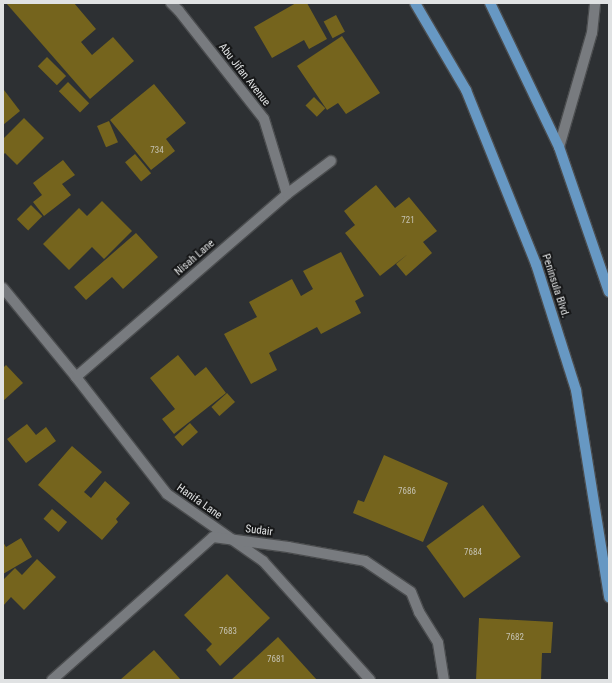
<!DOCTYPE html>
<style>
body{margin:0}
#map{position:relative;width:612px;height:683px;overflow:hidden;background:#2d3033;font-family:"Roboto Condensed",sans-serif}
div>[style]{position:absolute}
.building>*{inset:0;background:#75641d;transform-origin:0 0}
.roads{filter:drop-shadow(1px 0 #4b4d4f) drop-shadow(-1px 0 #4b4d4f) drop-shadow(0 1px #4b4d4f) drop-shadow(0 -1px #4b4d4f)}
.minor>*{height:10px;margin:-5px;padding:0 5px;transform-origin:5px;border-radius:5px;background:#787b7f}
.major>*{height:10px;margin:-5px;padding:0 5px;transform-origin:5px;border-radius:5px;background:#6798c3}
span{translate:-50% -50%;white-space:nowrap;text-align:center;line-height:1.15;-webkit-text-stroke:4px #171819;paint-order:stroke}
.number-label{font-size:9px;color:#c5c2b2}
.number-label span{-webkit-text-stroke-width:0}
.street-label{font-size:11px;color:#e0e2e3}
.frame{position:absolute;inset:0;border:4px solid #e0e2e3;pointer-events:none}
</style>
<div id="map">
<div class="building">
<div style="clip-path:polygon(6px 3px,74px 3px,96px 29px,81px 42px,92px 55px,113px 37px,134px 61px,90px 99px)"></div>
<div style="clip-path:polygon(296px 3px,307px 3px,327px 39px,309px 49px,304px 40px,272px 58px,254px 27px)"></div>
<div style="left:336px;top:15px;width:19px;height:14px;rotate:62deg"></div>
<div style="clip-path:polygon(342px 36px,380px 93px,346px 114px,338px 103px,327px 110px,297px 66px)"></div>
<div style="left:47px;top:57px;width:27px;height:13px;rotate:45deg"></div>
<div style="left:68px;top:82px;width:30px;height:13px;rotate:45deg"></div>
<div style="clip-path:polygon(154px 84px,186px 123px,166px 139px,175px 151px,151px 170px,110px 120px)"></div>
<div style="clip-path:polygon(4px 90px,20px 111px,3px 125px,3px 91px)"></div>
<div style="left:314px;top:97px;width:16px;height:12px;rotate:45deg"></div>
<div style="clip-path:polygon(24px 118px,44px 138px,17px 165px,5px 153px,3px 155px,3px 139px)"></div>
<div style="left:109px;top:121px;width:23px;height:13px;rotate:67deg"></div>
<div style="left:135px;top:154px;width:25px;height:13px;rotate:50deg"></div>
<div style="clip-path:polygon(63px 160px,75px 175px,62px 184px,71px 195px,44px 216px,33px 202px,42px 195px,33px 183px)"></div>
<div style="clip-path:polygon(376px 185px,395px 208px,409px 197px,437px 231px,423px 242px,432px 253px,406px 276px,396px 264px,408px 254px,380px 276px,345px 233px,355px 225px,344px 211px)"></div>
<div style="clip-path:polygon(102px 201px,132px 231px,104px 259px,92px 247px,69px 270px,43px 244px,79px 208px,87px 216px)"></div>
<div style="left:31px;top:205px;width:16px;height:20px;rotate:45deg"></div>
<div style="clip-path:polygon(136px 233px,158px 257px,123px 289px,112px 277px,86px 300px,74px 287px)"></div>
<div style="clip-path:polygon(341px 252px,364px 296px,355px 301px,361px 313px,321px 334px,317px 327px,269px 353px,277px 370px,251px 384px,224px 334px,257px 317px,249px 302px,292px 279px,301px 296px,313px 289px,303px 271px)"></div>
<div style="clip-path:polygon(178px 355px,195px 376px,206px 367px,226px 393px,174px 434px,162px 419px,175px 409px,150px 378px)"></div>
<div style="clip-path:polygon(6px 365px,23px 383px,3px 401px,3px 368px)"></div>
<div style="left:227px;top:393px;width:12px;height:21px;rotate:48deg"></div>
<div style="left:190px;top:423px;width:12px;height:21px;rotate:48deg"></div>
<div style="clip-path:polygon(27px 424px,36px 435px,46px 427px,56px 441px,26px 463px,7px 439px)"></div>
<div style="clip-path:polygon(72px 446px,102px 472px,84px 492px,91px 498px,105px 481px,130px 503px,116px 519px,118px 522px,102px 540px,38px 485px)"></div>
<div style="clip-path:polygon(384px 455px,448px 483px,423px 542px,353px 513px,358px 500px,364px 502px)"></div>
<div style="left:483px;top:505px;width:64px;height:70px;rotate:54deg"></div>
<div style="left:52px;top:509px;width:20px;height:13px;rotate:41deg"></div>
<div style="clip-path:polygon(21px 538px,32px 557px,3px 574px,3px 542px,6px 547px)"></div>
<div style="clip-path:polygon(37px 559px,56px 577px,24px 610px,11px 597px,3px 606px,3px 580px,15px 568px,22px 575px)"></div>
<div style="clip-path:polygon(227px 574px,270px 618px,220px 666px,206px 650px,212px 644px,184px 615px)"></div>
<div style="clip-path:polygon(479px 618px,553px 622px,551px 653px,542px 653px,541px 680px,476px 680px)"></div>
<div style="clip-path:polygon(278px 637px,317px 680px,231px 680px)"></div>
<div style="clip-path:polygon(154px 650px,181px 680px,120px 680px)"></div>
</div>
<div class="roads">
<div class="minor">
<div style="left:171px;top:3px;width:11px;rotate:45deg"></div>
<div style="left:179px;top:11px;width:137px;rotate:51.8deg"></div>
<div style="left:264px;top:119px;width:78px;rotate:73deg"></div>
<div style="left:559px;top:147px;width:119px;rotate:-73.9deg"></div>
<div style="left:592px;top:33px;width:30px;rotate:-84deg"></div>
<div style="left:3px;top:288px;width:115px;rotate:50.6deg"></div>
<div style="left:76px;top:377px;width:148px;rotate:52.1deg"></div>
<div style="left:167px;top:494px;width:117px;rotate:34.9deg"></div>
<div style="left:263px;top:561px;width:160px;rotate:48deg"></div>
<div style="left:76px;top:377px;width:279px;rotate:-40.9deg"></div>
<div style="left:287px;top:194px;width:55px;rotate:-36.9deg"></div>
<div style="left:52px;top:680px;width:215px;rotate:-41.6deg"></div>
<div style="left:213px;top:537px;width:76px;rotate:7.6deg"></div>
<div style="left:288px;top:547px;width:78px;rotate:10.3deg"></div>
<div style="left:365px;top:561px;width:55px;rotate:34deg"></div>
<div style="left:411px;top:592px;width:22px;rotate:68deg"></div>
<div style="left:419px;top:612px;width:36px;rotate:58deg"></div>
<div style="left:438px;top:643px;width:37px;rotate:81deg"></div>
</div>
<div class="major">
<div style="left:415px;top:3px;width:101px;rotate:59.6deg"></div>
<div style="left:466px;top:90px;width:188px;rotate:68.1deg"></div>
<div style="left:536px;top:264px;width:132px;rotate:72.4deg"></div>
<div style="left:576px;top:390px;width:210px;rotate:80.9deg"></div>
<div style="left:490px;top:3px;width:160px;rotate:64.4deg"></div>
<div style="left:559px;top:147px;width:153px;rotate:71deg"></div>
</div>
</div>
<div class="number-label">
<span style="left:157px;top:150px">734</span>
<span style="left:408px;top:220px">721</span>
<span style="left:407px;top:491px">7686</span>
<span style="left:473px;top:552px">7684</span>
<span style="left:228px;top:631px">7683</span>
<span style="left:515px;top:637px">7682</span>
<span style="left:276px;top:659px">7681</span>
</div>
<div class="street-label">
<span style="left:244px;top:75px;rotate:52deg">Abu Jifan Avenue</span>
<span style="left:195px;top:258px;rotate:-41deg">Nisah Lane</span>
<span style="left:555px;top:286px;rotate:72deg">Peninsula Blvd.</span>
<span style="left:199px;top:502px;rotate:35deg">Hanifa Lane</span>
<span style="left:259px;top:531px;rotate:7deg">Sudair</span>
</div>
<div class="frame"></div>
</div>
